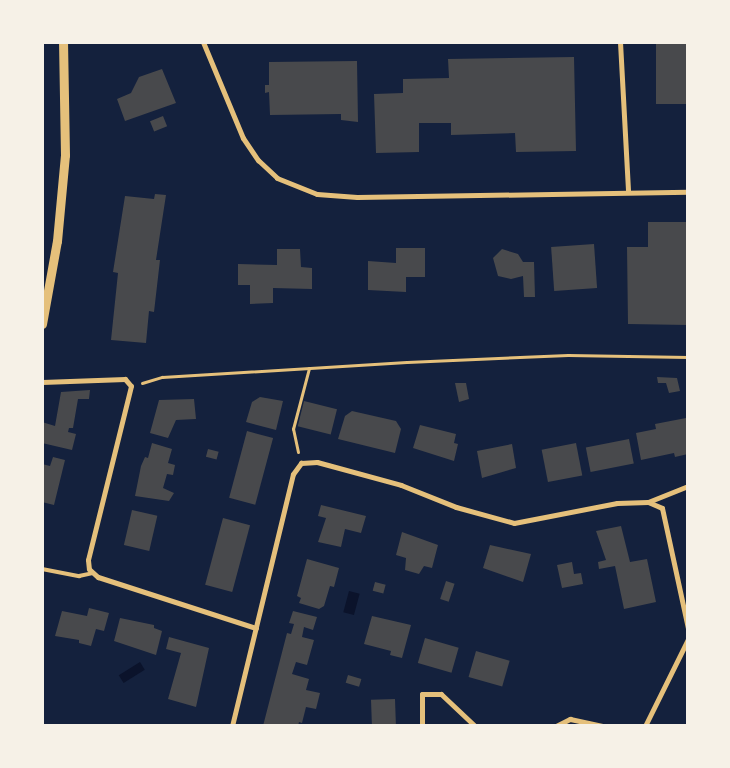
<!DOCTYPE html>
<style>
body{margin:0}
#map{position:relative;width:730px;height:768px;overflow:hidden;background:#14213d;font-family:Manrope,sans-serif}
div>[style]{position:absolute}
.water>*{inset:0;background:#0b132b;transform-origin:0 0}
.building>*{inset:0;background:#48494c;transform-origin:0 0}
.path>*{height:3px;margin:-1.5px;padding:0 1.5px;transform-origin:1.5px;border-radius:1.5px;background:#e5c07b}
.service>*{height:4px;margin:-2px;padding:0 2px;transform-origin:2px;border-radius:2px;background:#e5c07b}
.minor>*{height:5px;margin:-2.5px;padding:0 2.5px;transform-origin:2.5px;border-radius:2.5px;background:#e5c07b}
.tertiary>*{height:9px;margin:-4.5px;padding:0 4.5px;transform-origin:4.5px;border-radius:4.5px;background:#e5c07b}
span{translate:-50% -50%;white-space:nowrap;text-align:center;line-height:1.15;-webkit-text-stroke:4.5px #f6f1e7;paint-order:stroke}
.frame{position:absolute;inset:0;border:44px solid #f6f1e7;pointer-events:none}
</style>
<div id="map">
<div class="water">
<div style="left:349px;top:591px;width:11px;height:22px;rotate:15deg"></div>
<div style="left:140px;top:662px;width:9px;height:25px;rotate:58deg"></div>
</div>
<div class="building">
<div style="left:656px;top:42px;width:32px;height:62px"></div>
<div style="clip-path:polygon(574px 57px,576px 151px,516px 152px,515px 133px,451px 135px,451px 123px,419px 123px,419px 152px,376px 153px,374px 94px,403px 93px,403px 79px,449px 78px,448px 59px)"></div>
<div style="clip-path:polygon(357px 61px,358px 122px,341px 120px,341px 114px,270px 115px,269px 92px,265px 93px,265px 85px,269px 85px,269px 62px)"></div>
<div style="clip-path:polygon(162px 69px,176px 103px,125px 121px,117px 99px,131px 93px,139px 77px)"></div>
<div style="left:163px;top:116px;width:11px;height:14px;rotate:68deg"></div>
<div style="clip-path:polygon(155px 194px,166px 195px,156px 260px,160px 260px,154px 312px,149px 311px,146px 343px,111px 340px,118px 273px,113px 272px,125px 196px,154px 199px)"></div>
<div style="clip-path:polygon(648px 222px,688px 222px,688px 325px,628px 324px,627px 247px,648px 247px)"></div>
<div style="left:594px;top:244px;width:44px;height:43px;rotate:86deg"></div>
<div style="clip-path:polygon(396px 248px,425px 248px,425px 277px,406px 277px,406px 292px,368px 290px,368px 261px,396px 263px)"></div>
<div style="clip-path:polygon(277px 249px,300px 249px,301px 267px,312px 268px,312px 289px,273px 288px,273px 303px,250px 304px,250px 285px,238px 285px,238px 264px,277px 265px)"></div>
<div style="clip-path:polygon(502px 249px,518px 254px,523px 262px,534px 262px,535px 297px,524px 297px,523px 276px,511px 279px,498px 276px,493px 258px)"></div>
<div style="clip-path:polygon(657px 377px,677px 378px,680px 391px,669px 393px,666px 383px,658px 383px)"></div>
<div style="clip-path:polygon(455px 383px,466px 383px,469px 399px,459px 402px)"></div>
<div style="clip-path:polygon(90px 390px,89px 399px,78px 399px,73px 428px,69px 428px,68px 432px,76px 434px,72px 450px,42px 443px,42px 422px,55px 426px,61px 392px)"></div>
<div style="clip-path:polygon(260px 397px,283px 401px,276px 430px,246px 422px,252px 402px)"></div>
<div style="clip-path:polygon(194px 399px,196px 419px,176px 420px,168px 438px,150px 433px,159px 400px)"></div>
<div style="left:304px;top:401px;width:34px;height:26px;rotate:14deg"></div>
<div style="clip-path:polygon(352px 411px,396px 421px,401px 429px,395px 453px,338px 439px,345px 416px)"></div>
<div style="clip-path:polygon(686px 418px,688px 454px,675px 457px,674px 453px,641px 460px,636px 433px,656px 429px,655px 424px)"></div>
<div style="clip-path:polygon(420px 425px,456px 434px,454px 443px,458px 444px,454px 461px,413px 448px)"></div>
<div style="left:247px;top:431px;width:27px;height:69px;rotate:15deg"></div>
<div style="left:629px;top:439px;width:25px;height:44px;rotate:79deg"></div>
<div style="clip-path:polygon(152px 443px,172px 449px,168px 463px,175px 465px,173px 475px,167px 474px,163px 488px,174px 493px,169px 501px,135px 496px,141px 466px,145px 457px,148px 458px)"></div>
<div style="left:576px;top:443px;width:33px;height:35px;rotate:79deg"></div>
<div style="clip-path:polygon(512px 444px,516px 468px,482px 478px,477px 451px)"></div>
<div style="left:208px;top:449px;width:11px;height:8px;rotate:15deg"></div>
<div style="clip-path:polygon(53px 457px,65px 460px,54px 505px,42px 502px,42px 464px,50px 466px)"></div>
<div style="clip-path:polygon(321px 505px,366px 516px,361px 533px,345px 529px,341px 547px,318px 542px,326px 518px,318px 516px)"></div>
<div style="left:132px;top:510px;width:26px;height:36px;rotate:13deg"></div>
<div style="left:223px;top:518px;width:28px;height:69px;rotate:15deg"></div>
<div style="clip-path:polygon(621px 526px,630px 562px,647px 559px,656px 602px,624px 609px,615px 566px,599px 569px,598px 562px,606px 560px,596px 531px)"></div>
<div style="clip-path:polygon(402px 532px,438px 545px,432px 568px,424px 566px,419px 574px,405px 570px,406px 558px,396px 555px)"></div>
<div style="clip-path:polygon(490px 545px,531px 554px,523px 582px,483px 568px)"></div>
<div style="clip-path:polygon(307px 559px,339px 568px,334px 587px,330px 586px,324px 606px,319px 609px,299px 603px,301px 598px,297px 596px)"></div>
<div style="clip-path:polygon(572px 562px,574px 574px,581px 573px,583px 584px,562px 588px,557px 565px)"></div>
<div style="left:446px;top:581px;width:9px;height:19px;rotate:18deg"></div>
<div style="left:375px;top:582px;width:11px;height:9px;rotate:15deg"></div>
<div style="clip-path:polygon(89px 608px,109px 613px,104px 631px,96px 629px,91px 646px,79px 643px,79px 640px,55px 636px,62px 611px,87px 616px)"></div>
<div style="clip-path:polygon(293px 611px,317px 617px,313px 630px,304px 627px,302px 637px,314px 640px,307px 665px,296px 662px,292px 674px,309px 679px,306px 690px,320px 693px,316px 709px,306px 707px,302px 723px,299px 722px,298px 726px,263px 726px,287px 633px,291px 634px,294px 624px,289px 623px)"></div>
<div style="clip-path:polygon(372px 616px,411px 625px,402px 658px,390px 655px,391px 651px,364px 644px)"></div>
<div style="clip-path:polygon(120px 618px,154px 625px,154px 628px,162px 631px,156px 655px,114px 641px)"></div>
<div style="clip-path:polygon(169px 637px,209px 648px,196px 707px,168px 699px,181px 653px,166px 649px)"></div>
<div style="left:425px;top:638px;width:35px;height:26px;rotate:16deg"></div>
<div style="left:476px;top:651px;width:35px;height:27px;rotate:16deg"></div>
<div style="left:348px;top:675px;width:14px;height:8px;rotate:17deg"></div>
<div style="left:395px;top:699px;width:27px;height:24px;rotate:88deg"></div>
</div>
<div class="path">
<div style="left:142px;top:383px;width:21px;rotate:-17deg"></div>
<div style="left:162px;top:377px;width:245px;rotate:-3.5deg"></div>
<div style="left:407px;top:362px;width:161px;rotate:-2.5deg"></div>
<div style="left:568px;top:355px;width:120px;rotate:1deg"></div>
<div style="left:298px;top:452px;width:24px;rotate:-102deg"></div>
<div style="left:293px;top:429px;width:63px;rotate:-75.3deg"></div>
</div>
<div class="service">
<div style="left:42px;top:569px;width:38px;rotate:11deg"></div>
<div style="left:79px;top:576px;width:14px;rotate:-12deg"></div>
</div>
<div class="minor">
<div style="left:203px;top:42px;width:104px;rotate:67.4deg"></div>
<div style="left:243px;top:138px;width:27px;rotate:56deg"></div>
<div style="left:258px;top:160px;width:26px;rotate:43deg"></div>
<div style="left:277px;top:178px;width:43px;rotate:21.8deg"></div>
<div style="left:317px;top:194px;width:40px;rotate:4.3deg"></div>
<div style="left:357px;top:197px;width:331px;rotate:-0.9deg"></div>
<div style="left:620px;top:42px;width:149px;rotate:86.9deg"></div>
<div style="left:42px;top:382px;width:83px;rotate:-2.1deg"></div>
<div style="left:125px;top:379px;width:9px;rotate:49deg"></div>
<div style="left:131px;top:386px;width:179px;rotate:103.9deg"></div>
<div style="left:88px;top:560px;width:9px;rotate:84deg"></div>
<div style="left:89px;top:569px;width:12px;rotate:42deg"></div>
<div style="left:98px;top:577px;width:166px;rotate:17.9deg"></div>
<div style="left:648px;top:502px;width:43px;rotate:-21.8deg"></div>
<div style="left:232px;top:726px;width:259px;rotate:-76.4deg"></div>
<div style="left:293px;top:474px;width:14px;rotate:-54deg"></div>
<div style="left:301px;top:463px;width:16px;rotate:-4deg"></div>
<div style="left:317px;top:462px;width:87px;rotate:15.3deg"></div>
<div style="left:401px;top:485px;width:59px;rotate:21.8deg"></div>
<div style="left:456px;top:507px;width:60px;rotate:15.4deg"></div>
<div style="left:514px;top:523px;width:105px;rotate:-11deg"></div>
<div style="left:617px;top:503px;width:31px;rotate:-2deg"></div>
<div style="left:648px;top:502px;width:15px;rotate:23deg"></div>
<div style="left:662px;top:508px;width:123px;rotate:77.8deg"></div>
<div style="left:422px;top:726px;width:32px;rotate:-90deg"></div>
<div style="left:422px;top:694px;width:19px"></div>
<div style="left:441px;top:694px;width:47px;rotate:43.3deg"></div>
<div style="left:556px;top:726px;width:16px;rotate:-27deg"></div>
<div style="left:570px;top:719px;width:33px;rotate:12deg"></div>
<div style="left:645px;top:726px;width:97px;rotate:-63.7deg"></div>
</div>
<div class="tertiary">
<div style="left:42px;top:324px;width:84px;rotate:-79.8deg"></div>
<div style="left:57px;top:241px;width:86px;rotate:-84.7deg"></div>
<div style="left:65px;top:155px;width:113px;rotate:-91deg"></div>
</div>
<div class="frame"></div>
</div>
